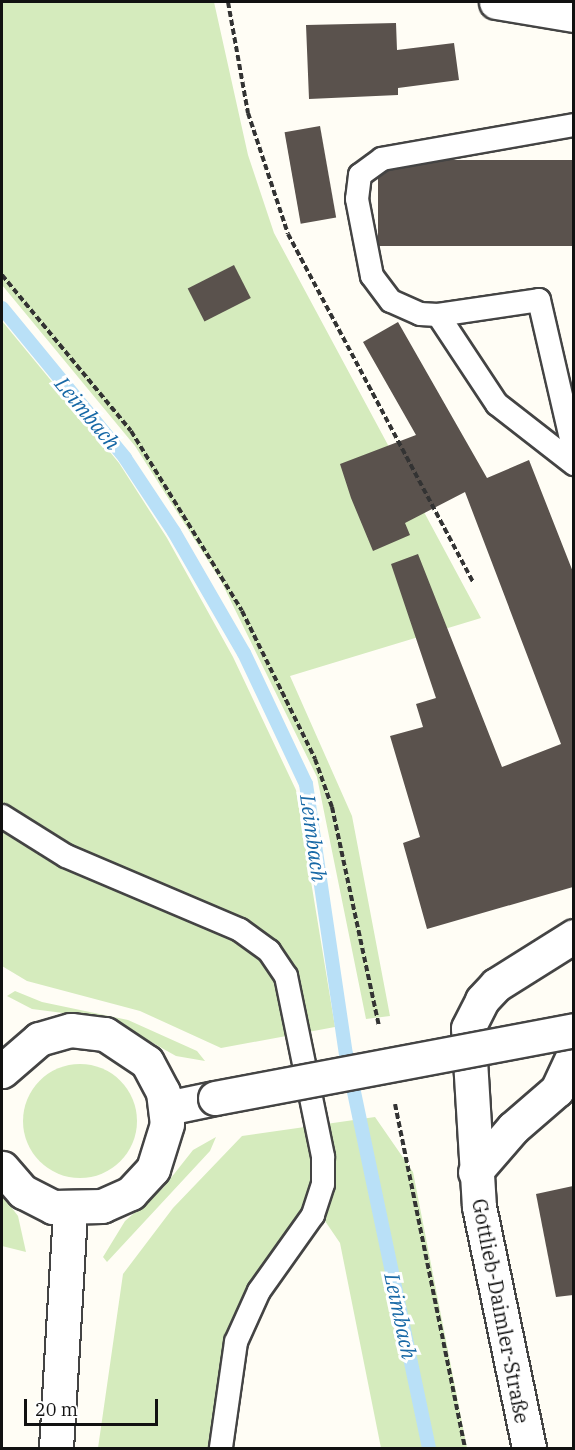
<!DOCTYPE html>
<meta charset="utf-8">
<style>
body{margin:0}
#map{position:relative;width:575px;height:1450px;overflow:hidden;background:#fffdf5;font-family:"IBM Plex Serif",serif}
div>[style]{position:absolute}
.green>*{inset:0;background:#d5ebbd}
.round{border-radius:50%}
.stream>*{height:14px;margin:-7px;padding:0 7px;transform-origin:7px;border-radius:7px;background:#b9e0f7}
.building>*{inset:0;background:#5a524d;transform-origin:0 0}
.path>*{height:4px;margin-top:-2px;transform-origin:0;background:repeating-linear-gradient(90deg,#333 0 6px,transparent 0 9px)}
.roads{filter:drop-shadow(2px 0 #444) drop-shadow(-2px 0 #444) drop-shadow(0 2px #444) drop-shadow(0 -2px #444)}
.service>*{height:22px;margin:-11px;padding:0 11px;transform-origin:11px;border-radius:11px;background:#fff}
.minor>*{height:33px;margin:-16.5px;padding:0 16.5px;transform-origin:16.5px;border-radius:16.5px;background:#fff}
.tertiary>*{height:33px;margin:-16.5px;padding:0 16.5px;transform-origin:16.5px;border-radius:16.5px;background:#fff}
.bridges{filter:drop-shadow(2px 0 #444) drop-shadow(-2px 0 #444) drop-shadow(0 2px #444) drop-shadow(0 -2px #444)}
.tertiary-bridge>*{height:33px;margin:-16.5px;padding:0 16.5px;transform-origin:16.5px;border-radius:16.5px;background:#fff}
span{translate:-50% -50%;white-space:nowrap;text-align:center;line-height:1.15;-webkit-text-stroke:6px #fff;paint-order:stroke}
.street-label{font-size:20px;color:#111}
.water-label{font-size:21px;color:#1768a6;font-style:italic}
.frame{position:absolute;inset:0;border:3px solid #111;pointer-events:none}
.scale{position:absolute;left:24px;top:1399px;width:134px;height:27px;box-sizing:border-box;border:3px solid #111;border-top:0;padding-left:8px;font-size:18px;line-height:21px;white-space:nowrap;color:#111;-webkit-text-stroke:4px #fff;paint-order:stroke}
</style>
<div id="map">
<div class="green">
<div style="clip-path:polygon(2px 2px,214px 2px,248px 155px,274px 233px,481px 618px,290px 676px,352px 816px,390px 1016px,366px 1019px,317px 777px,221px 581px,135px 446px,2px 285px)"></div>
<div style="clip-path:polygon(2px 321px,119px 463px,167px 538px,233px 657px,296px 790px,335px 1027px,221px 1048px,140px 1011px,27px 981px,2px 966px)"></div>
<div style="clip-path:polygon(15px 991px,42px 1002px,128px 1020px,197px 1051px,205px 1061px,176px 1056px,110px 1019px,32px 1009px,7px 996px)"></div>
<div class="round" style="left:23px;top:1064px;width:114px;height:114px"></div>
<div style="clip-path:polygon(375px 1117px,413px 1172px,467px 1448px,381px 1448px,340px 1243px,310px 1199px,249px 1287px,225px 1341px,209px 1448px,98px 1448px,123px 1274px,173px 1208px,242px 1136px)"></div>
<div style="clip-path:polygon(216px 1137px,210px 1151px,107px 1262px,103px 1257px,125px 1221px,163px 1188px,193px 1150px)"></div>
<div style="clip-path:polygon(2px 1195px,18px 1216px,26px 1252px,2px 1246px)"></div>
</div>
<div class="stream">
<div style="left:2px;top:308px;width:194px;rotate:50.6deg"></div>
<div style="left:125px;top:458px;width:89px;rotate:56.5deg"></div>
<div style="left:174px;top:532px;width:140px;rotate:60deg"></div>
<div style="left:244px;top:653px;width:145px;rotate:64.7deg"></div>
<div style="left:306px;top:784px;width:273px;rotate:81.6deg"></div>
<div style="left:346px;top:1054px;width:403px;rotate:78.1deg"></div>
</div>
<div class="building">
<div style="clip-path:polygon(396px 23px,397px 50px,454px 43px,459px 80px,398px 88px,398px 95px,309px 99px,306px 25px)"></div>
<div style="left:320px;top:126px;width:93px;height:36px;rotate:80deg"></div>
<div style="left:573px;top:160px;width:86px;height:195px;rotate:90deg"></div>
<div style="left:234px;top:265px;width:37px;height:52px;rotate:63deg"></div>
<div style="clip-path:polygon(398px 322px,487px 478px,529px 460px,573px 572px,573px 887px,427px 929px,403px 843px,420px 837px,390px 736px,423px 727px,416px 704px,436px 698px,391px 564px,418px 554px,502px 767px,561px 744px,465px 492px,405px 523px,410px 535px,373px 551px,351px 498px,340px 464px,416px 435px,363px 342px)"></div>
<div style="clip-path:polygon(573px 1186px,573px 1295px,556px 1297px,536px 1194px)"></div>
</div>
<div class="path">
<div style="left:228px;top:2px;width:113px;rotate:79.8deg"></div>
<div style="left:248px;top:113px;width:127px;rotate:71.7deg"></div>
<div style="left:288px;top:234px;width:394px;rotate:62deg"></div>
<div style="left:2px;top:275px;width:202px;rotate:50.4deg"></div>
<div style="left:131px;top:431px;width:211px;rotate:58.3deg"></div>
<div style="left:242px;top:611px;width:165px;rotate:63.7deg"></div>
<div style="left:315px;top:759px;width:51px;rotate:70.5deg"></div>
<div style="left:332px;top:807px;width:224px;rotate:77.9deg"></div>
<div style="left:395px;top:1104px;width:351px;rotate:78.5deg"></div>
</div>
<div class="roads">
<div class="service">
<div style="left:574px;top:125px;width:195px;rotate:170deg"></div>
<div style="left:382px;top:159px;width:27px;rotate:144deg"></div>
<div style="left:360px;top:175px;width:24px;rotate:97deg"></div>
<div style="left:357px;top:199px;width:78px;rotate:79deg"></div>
<div style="left:372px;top:276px;width:31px;rotate:53deg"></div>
<div style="left:391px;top:301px;width:32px;rotate:24deg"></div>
<div style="left:420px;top:314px;width:18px;rotate:3deg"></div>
<div style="left:438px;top:315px;width:102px;rotate:-8.4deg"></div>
<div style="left:539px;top:300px;width:156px;rotate:77deg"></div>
<div style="left:438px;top:315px;width:107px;rotate:56.5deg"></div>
<div style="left:497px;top:404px;width:98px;rotate:37.9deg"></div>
<div style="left:2px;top:816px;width:75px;rotate:32deg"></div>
<div style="left:66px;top:856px;width:189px;rotate:23deg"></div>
<div style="left:240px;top:930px;width:36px;rotate:36deg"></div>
<div style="left:269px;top:951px;width:30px;rotate:56deg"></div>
<div style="left:286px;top:976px;width:185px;rotate:78.4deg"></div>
<div style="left:323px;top:1157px;width:27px;rotate:90deg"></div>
<div style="left:323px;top:1184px;width:33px;rotate:108deg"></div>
<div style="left:313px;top:1215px;width:93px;rotate:125.4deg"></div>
<div style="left:259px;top:1291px;width:56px;rotate:114.3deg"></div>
<div style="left:236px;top:1342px;width:107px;rotate:98.1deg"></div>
</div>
<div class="minor">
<div style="left:496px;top:2px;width:79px;rotate:9.5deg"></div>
<div style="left:475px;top:1172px;width:58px;rotate:-49.2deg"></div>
<div style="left:513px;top:1128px;width:58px;rotate:-40.8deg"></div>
<div style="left:557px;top:1090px;width:40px;rotate:-65deg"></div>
<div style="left:529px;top:1448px;width:246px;rotate:-101.7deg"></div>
<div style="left:479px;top:1207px;width:179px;rotate:-93.5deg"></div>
<div style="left:468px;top:1028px;width:31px;rotate:-63deg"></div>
<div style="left:482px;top:1000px;width:21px;rotate:-47deg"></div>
<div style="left:496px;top:985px;width:92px;rotate:-32.1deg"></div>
</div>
<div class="tertiary">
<div style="left:2px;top:1071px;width:49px;rotate:-40.9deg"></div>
<div style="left:39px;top:1039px;width:33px;rotate:-16deg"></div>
<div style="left:71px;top:1030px;width:34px;rotate:7deg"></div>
<div style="left:105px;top:1034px;width:50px;rotate:33.7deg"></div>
<div style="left:147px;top:1062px;width:34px;rotate:62deg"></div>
<div style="left:163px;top:1092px;width:32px;rotate:83deg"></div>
<div style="left:167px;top:1124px;width:47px;rotate:107.3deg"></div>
<div style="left:153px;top:1169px;width:33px;rotate:133deg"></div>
<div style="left:131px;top:1193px;width:32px;rotate:156deg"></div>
<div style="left:102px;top:1206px;width:49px;rotate:178.8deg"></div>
<div style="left:53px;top:1207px;width:34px;rotate:-153deg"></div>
<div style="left:23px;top:1192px;width:32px;rotate:-131deg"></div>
<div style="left:167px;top:1108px;width:49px;rotate:-11.8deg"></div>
<div style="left:56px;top:1448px;width:238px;rotate:-86.6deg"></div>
</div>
</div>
<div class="bridges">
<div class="tertiary-bridge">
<div style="left:215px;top:1098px;width:365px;rotate:-10.7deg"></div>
</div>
</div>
<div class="street-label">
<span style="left:501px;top:1311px;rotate:79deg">Gottlieb-Daimler-Straße</span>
</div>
<div class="water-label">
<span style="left:88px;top:413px;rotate:50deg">Leimbach</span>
<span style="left:314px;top:838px;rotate:82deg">Leimbach</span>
<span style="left:401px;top:1316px;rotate:78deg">Leimbach</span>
</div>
<div class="frame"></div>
<div class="scale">20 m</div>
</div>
